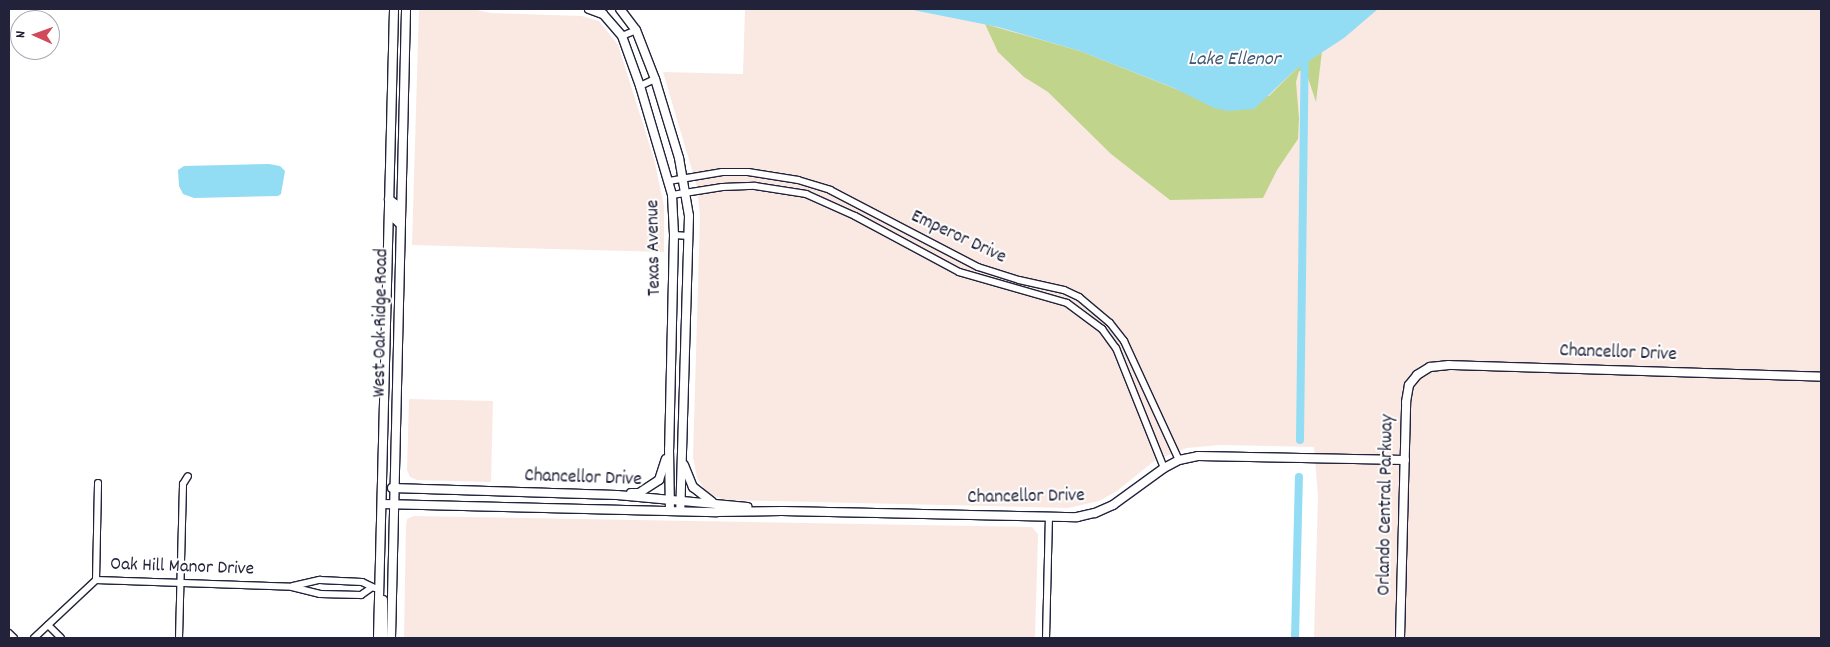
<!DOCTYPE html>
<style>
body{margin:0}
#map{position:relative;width:1830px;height:647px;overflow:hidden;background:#fff;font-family:Dekko,sans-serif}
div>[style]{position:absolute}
.built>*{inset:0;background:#f9e9e2}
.green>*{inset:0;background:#c0d58b}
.water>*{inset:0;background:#93ddf4}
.canal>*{height:8px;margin:-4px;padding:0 4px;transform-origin:4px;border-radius:4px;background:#93ddf4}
.roads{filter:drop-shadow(1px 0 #22223b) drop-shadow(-1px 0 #22223b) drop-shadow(0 1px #22223b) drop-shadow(0 -1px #22223b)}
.minor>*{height:6px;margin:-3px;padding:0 3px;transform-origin:3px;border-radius:3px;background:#fff}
.tertiary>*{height:8px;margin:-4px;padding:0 4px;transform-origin:4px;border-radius:4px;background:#fff}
span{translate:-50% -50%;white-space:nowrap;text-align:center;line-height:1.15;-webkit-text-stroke:4px #fff;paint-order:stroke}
.street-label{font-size:19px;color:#22223b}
.water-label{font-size:20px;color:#445a72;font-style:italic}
.frame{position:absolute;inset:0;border:10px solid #22223b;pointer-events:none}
.north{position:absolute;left:10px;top:10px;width:50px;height:50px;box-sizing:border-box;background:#fff;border:1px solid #a7a7b1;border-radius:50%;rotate:272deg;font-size:14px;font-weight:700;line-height:20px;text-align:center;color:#22223b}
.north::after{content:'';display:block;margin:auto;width:18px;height:22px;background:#d1495b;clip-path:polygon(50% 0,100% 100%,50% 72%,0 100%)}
</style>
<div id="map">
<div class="built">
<div style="clip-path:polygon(419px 9px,473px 9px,491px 13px,582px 16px,599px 21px,618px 45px,654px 159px,664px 206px,664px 252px,412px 245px)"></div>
<div style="clip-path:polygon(745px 9px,1821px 9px,1821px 638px,1314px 638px,1318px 496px,1314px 447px,1220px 445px,1187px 448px,1154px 461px,1117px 491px,1099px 501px,1068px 508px,726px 500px,708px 494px,697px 478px,693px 457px,700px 216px,697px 187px,663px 72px,743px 74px)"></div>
<div style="clip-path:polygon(409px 399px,493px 401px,491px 482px,417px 480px,410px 477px,407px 470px)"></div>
<div style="clip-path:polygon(414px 516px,1032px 527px,1038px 534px,1035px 638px,404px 638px,406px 525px,407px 519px)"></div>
</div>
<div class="green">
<div style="clip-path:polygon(985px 24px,1080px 51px,1191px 95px,1269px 96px,1295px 70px,1322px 51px,1316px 102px,1306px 72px,1299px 71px,1296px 82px,1299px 118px,1298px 139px,1277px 170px,1263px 198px,1170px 200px,1111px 154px,1048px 92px,1024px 77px,998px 52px)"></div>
</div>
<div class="water">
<div style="clip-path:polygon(908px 9px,1378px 9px,1344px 38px,1295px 70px,1254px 109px,1228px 111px,1214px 108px,1174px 88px,1080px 51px,998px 27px)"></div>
<div style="clip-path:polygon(269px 164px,280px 166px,285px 171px,281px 194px,278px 196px,194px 198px,183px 194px,179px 186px,178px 170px,184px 166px)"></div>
</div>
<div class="canal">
<div style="left:1300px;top:440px;width:386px;rotate:-89.3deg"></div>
<div style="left:1295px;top:638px;width:161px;rotate:-88.6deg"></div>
</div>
<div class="roads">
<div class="minor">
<div style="left:622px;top:36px;width:15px;rotate:-23deg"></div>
<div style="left:640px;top:86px;width:17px;rotate:-25deg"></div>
<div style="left:669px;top:181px;width:54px;rotate:-9.6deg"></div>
<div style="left:722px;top:172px;width:26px"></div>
<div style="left:748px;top:172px;width:51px;rotate:9.1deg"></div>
<div style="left:798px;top:180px;width:34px;rotate:17deg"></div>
<div style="left:830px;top:190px;width:167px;rotate:27.5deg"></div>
<div style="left:978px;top:267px;width:43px;rotate:17.6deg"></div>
<div style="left:1019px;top:280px;width:46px;rotate:12.5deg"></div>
<div style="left:1064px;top:290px;width:17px;rotate:25deg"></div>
<div style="left:1079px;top:297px;width:40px;rotate:40deg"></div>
<div style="left:1110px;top:323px;width:23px;rotate:52deg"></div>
<div style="left:1124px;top:341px;width:131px;rotate:65.2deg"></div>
<div style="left:672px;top:195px;width:51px;rotate:-9.1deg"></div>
<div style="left:722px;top:187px;width:33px;rotate:-2deg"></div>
<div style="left:755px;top:186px;width:52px;rotate:8.9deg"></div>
<div style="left:806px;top:194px;width:54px;rotate:24.2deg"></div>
<div style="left:855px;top:216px;width:118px;rotate:28.3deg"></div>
<div style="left:959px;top:272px;width:112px;rotate:16deg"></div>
<div style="left:1067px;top:303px;width:44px;rotate:36.6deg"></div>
<div style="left:1102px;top:329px;width:24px;rotate:54deg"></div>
<div style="left:1116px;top:348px;width:129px;rotate:68.2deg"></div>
<div style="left:674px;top:235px;width:15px;rotate:4deg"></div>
<div style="left:96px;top:580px;width:97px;rotate:-88.8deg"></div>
<div style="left:293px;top:586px;width:28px;rotate:-13deg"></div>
<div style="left:320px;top:580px;width:42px;rotate:2.7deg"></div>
<div style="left:362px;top:582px;width:14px;rotate:25deg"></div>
<div style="left:48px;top:625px;width:18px;rotate:45deg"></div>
<div style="left:9px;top:633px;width:7px;rotate:45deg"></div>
<div style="left:34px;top:638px;width:85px;rotate:-43.1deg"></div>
<div style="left:96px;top:580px;width:196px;rotate:2deg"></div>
<div style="left:292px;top:587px;width:29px;rotate:14deg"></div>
<div style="left:320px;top:594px;width:41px;rotate:1.4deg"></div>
<div style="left:361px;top:595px;width:12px;rotate:-35deg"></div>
<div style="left:179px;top:638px;width:154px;rotate:-88.5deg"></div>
<div style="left:183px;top:484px;width:9px;rotate:-58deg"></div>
<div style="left:1046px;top:638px;width:120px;rotate:-88.6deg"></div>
</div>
<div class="tertiary">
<div style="left:589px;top:9px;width:15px;rotate:20deg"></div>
<div style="left:603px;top:14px;width:29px;rotate:49deg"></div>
<div style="left:622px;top:36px;width:53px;rotate:70.2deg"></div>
<div style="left:640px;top:86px;width:114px;rotate:73.6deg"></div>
<div style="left:672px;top:195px;width:40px;rotate:87.1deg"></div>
<div style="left:674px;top:235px;width:214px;rotate:91.3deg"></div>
<div style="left:669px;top:449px;width:62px;rotate:89.1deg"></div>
<div style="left:620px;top:9px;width:26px;rotate:53deg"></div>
<div style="left:636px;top:30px;width:53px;rotate:68.8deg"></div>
<div style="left:655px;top:79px;width:83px;rotate:73.1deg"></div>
<div style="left:679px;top:158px;width:59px;rotate:80.2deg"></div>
<div style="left:689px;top:216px;width:295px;rotate:91.7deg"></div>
<div style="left:389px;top:199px;width:8px;rotate:40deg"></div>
<div style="left:395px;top:204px;width:15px;rotate:90deg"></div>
<div style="left:395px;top:219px;width:8px;rotate:45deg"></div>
<div style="left:684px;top:465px;width:24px;rotate:68deg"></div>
<div style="left:693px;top:487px;width:24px;rotate:38deg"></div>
<div style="left:392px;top:488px;width:225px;rotate:1.8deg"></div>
<div style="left:617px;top:495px;width:131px;rotate:5.3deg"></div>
<div style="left:631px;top:493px;width:8px"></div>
<div style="left:639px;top:493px;width:24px;rotate:-33deg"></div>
<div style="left:659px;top:480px;width:22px;rotate:-72deg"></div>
<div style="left:382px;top:504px;width:335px;rotate:1.4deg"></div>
<div style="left:717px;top:512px;width:65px;rotate:-0.9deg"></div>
<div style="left:782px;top:511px;width:295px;rotate:1.2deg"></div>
<div style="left:1077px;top:517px;width:18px;rotate:-13deg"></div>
<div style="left:1095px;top:513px;width:20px;rotate:-24deg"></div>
<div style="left:1113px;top:505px;width:63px;rotate:-36deg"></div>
<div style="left:1164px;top:468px;width:17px;rotate:-28deg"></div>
<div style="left:1179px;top:460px;width:19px;rotate:-12deg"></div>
<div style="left:1198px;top:456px;width:207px;rotate:1.1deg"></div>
<div style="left:383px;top:600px;width:38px;rotate:90deg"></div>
<div style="left:378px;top:638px;width:629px;rotate:-88.54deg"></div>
<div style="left:391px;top:638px;width:629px;rotate:-88.63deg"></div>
<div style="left:1400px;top:638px;width:236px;rotate:-88.5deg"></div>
<div style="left:1406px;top:402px;width:17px;rotate:-80deg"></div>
<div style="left:1409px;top:385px;width:13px;rotate:-51deg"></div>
<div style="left:1417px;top:375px;width:15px;rotate:-32deg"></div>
<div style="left:1430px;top:367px;width:19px;rotate:-6deg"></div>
<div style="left:1449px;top:365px;width:372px;rotate:1.8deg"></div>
</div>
</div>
<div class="street-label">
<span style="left:958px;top:238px;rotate:25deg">Emperor Drive</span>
<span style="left:655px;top:248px;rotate:-91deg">Texas Avenue</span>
<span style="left:382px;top:323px;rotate:-89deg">West Oak Ridge Road</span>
<span style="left:1618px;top:354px;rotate:2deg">Chancellor Drive</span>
<span style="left:583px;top:479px;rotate:2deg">Chancellor Drive</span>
<span style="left:1026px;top:498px;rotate:-1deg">Chancellor Drive</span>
<span style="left:1387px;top:505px;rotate:-89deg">Orlando Central Parkway</span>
<span style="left:182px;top:568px;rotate:2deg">Oak Hill Manor Drive</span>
</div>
<div class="water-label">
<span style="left:1234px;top:60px">Lake Ellenor</span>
</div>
<div class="frame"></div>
<div class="north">N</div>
</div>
